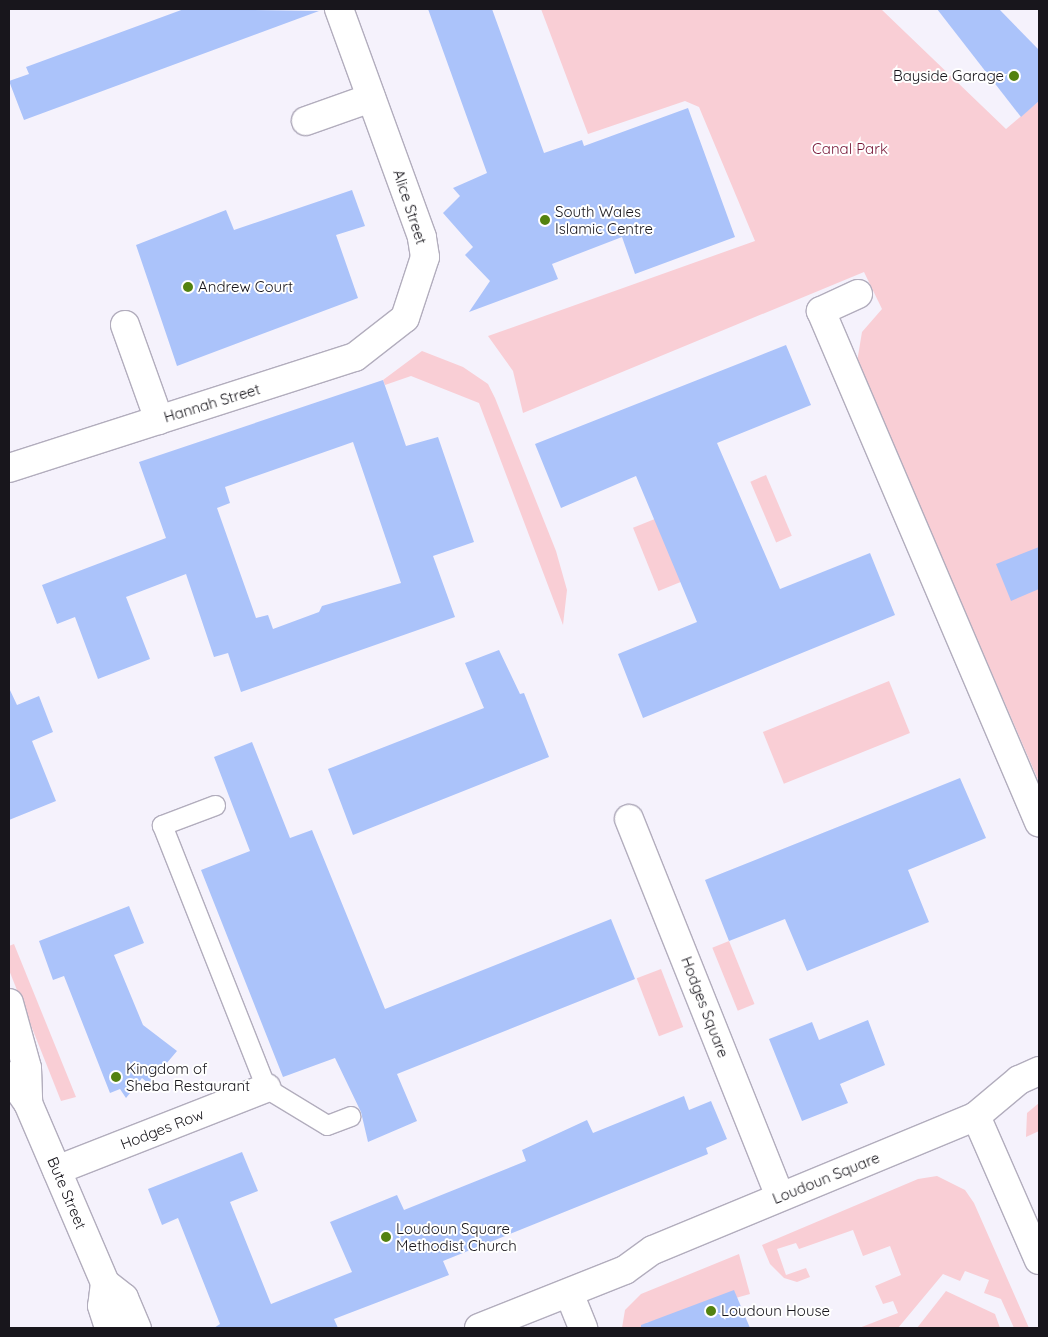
<!DOCTYPE html>
<style>
body{margin:0}
#map{position:relative;width:1048px;height:1337px;overflow:hidden;background:#f5f2fc;font-family:Quicksand,sans-serif}
div>[style]{position:absolute}
.green>*{inset:0;background:#f9ced5;transform-origin:0 0}
.building>*{inset:0;background:#abc3fa}
.roads{filter:drop-shadow(1px 0 #b2adbd) drop-shadow(-1px 0 #b2adbd) drop-shadow(0 1px #b2adbd) drop-shadow(0 -1px #b2adbd)}
.service>*{height:19px;margin:-9.5px;padding:0 9.5px;transform-origin:9.5px;border-radius:9.5px;background:#fff}
.minor>*{height:28px;margin:-14px;padding:0 14px;transform-origin:14px;border-radius:14px;background:#fff}
.dots>*{width:14px;height:14px;translate:-50% -50%;box-sizing:border-box;border:2px solid #fff;border-radius:50%}
span{translate:-50% -50%;white-space:nowrap;text-align:center;line-height:1.15;-webkit-text-stroke:4px #fff;paint-order:stroke}
.poi-label{font-size:15px;color:#18161c}
.right{translate:-100% -50%;text-align:right}
.left{translate:0 -50%;text-align:left}
.park-label{font-size:15px;color:#751435}
.street-label{font-size:15px;color:#18161c}
.frame{position:absolute;inset:0;border:10px solid #18161c;pointer-events:none}
</style>
<div id="map">
<div class="green">
<div style="clip-path:polygon(541px 9px,881px 9px,1006px 129px,1039px 101px,1039px 782px,857px 362px,862px 332px,882px 309px,864px 272px,523px 413px,513px 371px,488px 336px,755px 241px,699px 107px,685px 101px,588px 134px)"></div>
<div style="clip-path:polygon(422px 351px,463px 367px,488px 384px,495px 398px,556px 551px,567px 590px,563px 625px,479px 403px,411px 376px,385px 385px,383px 380px)"></div>
<div style="left:766px;top:475px;width:66px;height:17px;rotate:67deg"></div>
<div style="left:697px;top:502px;width:68px;height:69px;rotate:68deg"></div>
<div style="left:889px;top:681px;width:56px;height:136px;rotate:68deg"></div>
<div style="left:729px;top:941px;width:68px;height:18px;rotate:68deg"></div>
<div style="clip-path:polygon(14px 944px,76px 1097px,61px 1101px,9px 970px,9px 946px)"></div>
<div style="left:661px;top:969px;width:62px;height:26px;rotate:69deg"></div>
<div style="clip-path:polygon(1039px 1103px,1039px 1131px,1026px 1137px,1027px 1113px)"></div>
<div style="clip-path:polygon(937px 1176px,965px 1190px,974px 1203px,1029px 1328px,1014px 1328px,1001px 1299px,984px 1293px,989px 1280px,965px 1271px,960px 1281px,943px 1274px,898px 1328px,859px 1328px,898px 1313px,893px 1301px,883px 1304px,875px 1286px,901px 1275px,890px 1246px,863px 1256px,853px 1230px,799px 1249px,796px 1243px,777px 1249px,786px 1275px,806px 1268px,810px 1277px,797px 1282px,784px 1278px,770px 1264px,762px 1245px,918px 1179px)"></div>
<div style="clip-path:polygon(739px 1254px,750px 1294px,646px 1323px,648px 1328px,622px 1328px,625px 1310px,641px 1294px)"></div>
<div style="clip-path:polygon(946px 1291px,995px 1314px,1000px 1328px,917px 1328px)"></div>
</div>
<div class="building">
<div style="clip-path:polygon(184px 9px,319px 11px,24px 120px,9px 81px,29px 74px,26px 67px)"></div>
<div style="clip-path:polygon(428px 9px,492px 9px,544px 153px,582px 140px,584px 146px,688px 108px,735px 237px,635px 274px,622px 237px,552px 264px,558px 279px,469px 312px,490px 281px,465px 255px,473px 247px,443px 213px,460px 196px,453px 188px,487px 173px)"></div>
<div style="clip-path:polygon(937px 9px,999px 9px,1039px 50px,1039px 101px,1021px 117px)"></div>
<div style="clip-path:polygon(352px 190px,365px 226px,336px 235px,358px 298px,177px 366px,136px 245px,226px 210px,234px 230px)"></div>
<div style="clip-path:polygon(786px 345px,811px 405px,717px 443px,780px 589px,870px 553px,895px 615px,643px 718px,618px 654px,697px 622px,636px 476px,561px 508px,535px 444px)"></div>
<div style="clip-path:polygon(evenodd,383px 380px,406px 446px,438px 437px,474px 542px,433px 556px,455px 617px,241px 692px,228px 653px,214px 657px,186px 574px,126px 597px,150px 659px,98px 679px,75px 617px,57px 624px,42px 585px,166px 538px,139px 462px,383px 380px,353px 442px,401px 583px,322px 606px,319px 612px,273px 629px,268px 615px,256px 618px,217px 508px,230px 503px,225px 487px,353px 442px)"></div>
<div style="clip-path:polygon(1039px 547px,1039px 589px,1011px 601px,996px 564px)"></div>
<div style="clip-path:polygon(499px 650px,520px 694px,524px 693px,549px 757px,353px 835px,328px 769px,484px 708px,465px 663px)"></div>
<div style="clip-path:polygon(9px 688px,17px 705px,39px 696px,53px 732px,32px 741px,56px 801px,9px 820px)"></div>
<div style="clip-path:polygon(252px 742px,290px 838px,312px 830px,385px 1009px,611px 919px,635px 979px,397px 1074px,417px 1121px,368px 1142px,361px 1112px,335px 1058px,283px 1077px,201px 870px,250px 851px,214px 757px)"></div>
<div style="clip-path:polygon(960px 778px,986px 838px,908px 870px,929px 922px,807px 971px,785px 919px,729px 941px,705px 880px)"></div>
<div style="clip-path:polygon(129px 906px,144px 943px,114px 955px,143px 1025px,177px 1051px,149px 1084px,142px 1078px,126px 1098px,120px 1089px,110px 1093px,64px 976px,53px 980px,39px 941px)"></div>
<div style="clip-path:polygon(868px 1020px,885px 1065px,840px 1084px,848px 1103px,802px 1121px,769px 1039px,812px 1022px,819px 1040px)"></div>
<div style="clip-path:polygon(684px 1096px,689px 1110px,711px 1101px,727px 1139px,706px 1148px,708px 1154px,443px 1261px,449px 1275px,334px 1319px,338px 1328px,214px 1328px,220px 1324px,178px 1218px,162px 1225px,148px 1189px,242px 1152px,258px 1191px,230px 1202px,271px 1304px,352px 1272px,330px 1222px,397px 1195px,404px 1210px,526px 1161px,522px 1150px,587px 1120px,593px 1133px)"></div>
<div style="clip-path:polygon(734px 1290px,750px 1328px,641px 1328px,641px 1325px)"></div>
</div>
<div class="roads">
<div class="service">
<div style="left:215px;top:805px;width:57px;rotate:159.3deg"></div>
<div style="left:162px;top:825px;width:283px;rotate:68.4deg"></div>
<div style="left:266px;top:1088px;width:71px;rotate:31.2deg"></div>
<div style="left:327px;top:1125px;width:25px;rotate:-21deg"></div>
</div>
<div class="minor">
<div style="left:306px;top:121px;width:69px;rotate:-19.5deg"></div>
<div style="left:858px;top:294px;width:41px;rotate:155.3deg"></div>
<div style="left:821px;top:311px;width:556px;rotate:66.9deg"></div>
<div style="left:125px;top:325px;width:101px;rotate:70.3deg"></div>
<div style="left:9px;top:468px;width:363px;rotate:-17.8deg"></div>
<div style="left:355px;top:357px;width:63px;rotate:-38deg"></div>
<div style="left:405px;top:318px;width:64px;rotate:-71.8deg"></div>
<div style="left:425px;top:257px;width:20px;rotate:-99deg"></div>
<div style="left:422px;top:237px;width:243px;rotate:-110deg"></div>
<div style="left:629px;top:819px;width:406px;rotate:68.2deg"></div>
<div style="left:9px;top:1003px;width:67px;rotate:74.5deg"></div>
<div style="left:27px;top:1068px;width:35px;rotate:88deg"></div>
<div style="left:9px;top:1076px;width:33px;rotate:55deg"></div>
<div style="left:28px;top:1103px;width:196px;rotate:66.8deg"></div>
<div style="left:105px;top:1283px;width:24px;rotate:38deg"></div>
<div style="left:124px;top:1298px;width:33px;rotate:67deg"></div>
<div style="left:976px;top:1116px;width:56px;rotate:-39.9deg"></div>
<div style="left:1019px;top:1080px;width:22px;rotate:-24deg"></div>
<div style="left:57px;top:1170px;width:225px;rotate:-21.4deg"></div>
<div style="left:105px;top:1283px;width:23px;rotate:97deg"></div>
<div style="left:102px;top:1306px;width:23px;rotate:72deg"></div>
<div style="left:569px;top:1293px;width:38px;rotate:68deg"></div>
<div style="left:479px;top:1328px;width:157px;rotate:-21.7deg"></div>
<div style="left:625px;top:1270px;width:34px;rotate:-36deg"></div>
<div style="left:653px;top:1250px;width:350px;rotate:-22.5deg"></div>
<div style="left:976px;top:1116px;width:157px;rotate:66.4deg"></div>
</div>
</div>
<div class="dots">
<div style="left:1014px;top:76px;background:#538210"></div>
<div style="left:545px;top:220px;background:#538210"></div>
<div style="left:188px;top:287px;background:#538210"></div>
<div style="left:116px;top:1077px;background:#538210"></div>
<div style="left:386px;top:1237px;background:#538210"></div>
<div style="left:711px;top:1311px;background:#538210"></div>
</div>
<div class="poi-label">
<span class="right" style="left:1004px;top:76px">Bayside Garage</span>
<span class="left" style="left:555px;top:220px">South Wales<br>Islamic Centre</span>
<span class="left" style="left:198px;top:287px">Andrew Court</span>
<span class="left" style="left:126px;top:1077px">Kingdom of<br>Sheba Restaurant</span>
<span class="left" style="left:396px;top:1237px">Loudoun Square<br>Methodist Church</span>
<span class="left" style="left:721px;top:1311px">Loudoun House</span>
</div>
<div class="park-label">
<span style="left:850px;top:149px">Canal Park</span>
</div>
<div class="street-label">
<span style="left:410px;top:207px;rotate:72deg">Alice Street</span>
<span style="left:212px;top:403px;rotate:-17deg">Hannah Street</span>
<span style="left:705px;top:1007px;rotate:69deg">Hodges Square</span>
<span style="left:162px;top:1129px;rotate:-21deg">Hodges Row</span>
<span style="left:826px;top:1178px;rotate:-22deg">Loudoun Square</span>
<span style="left:67px;top:1193px;rotate:67deg">Bute Street</span>
</div>
<div class="frame"></div>
</div>
